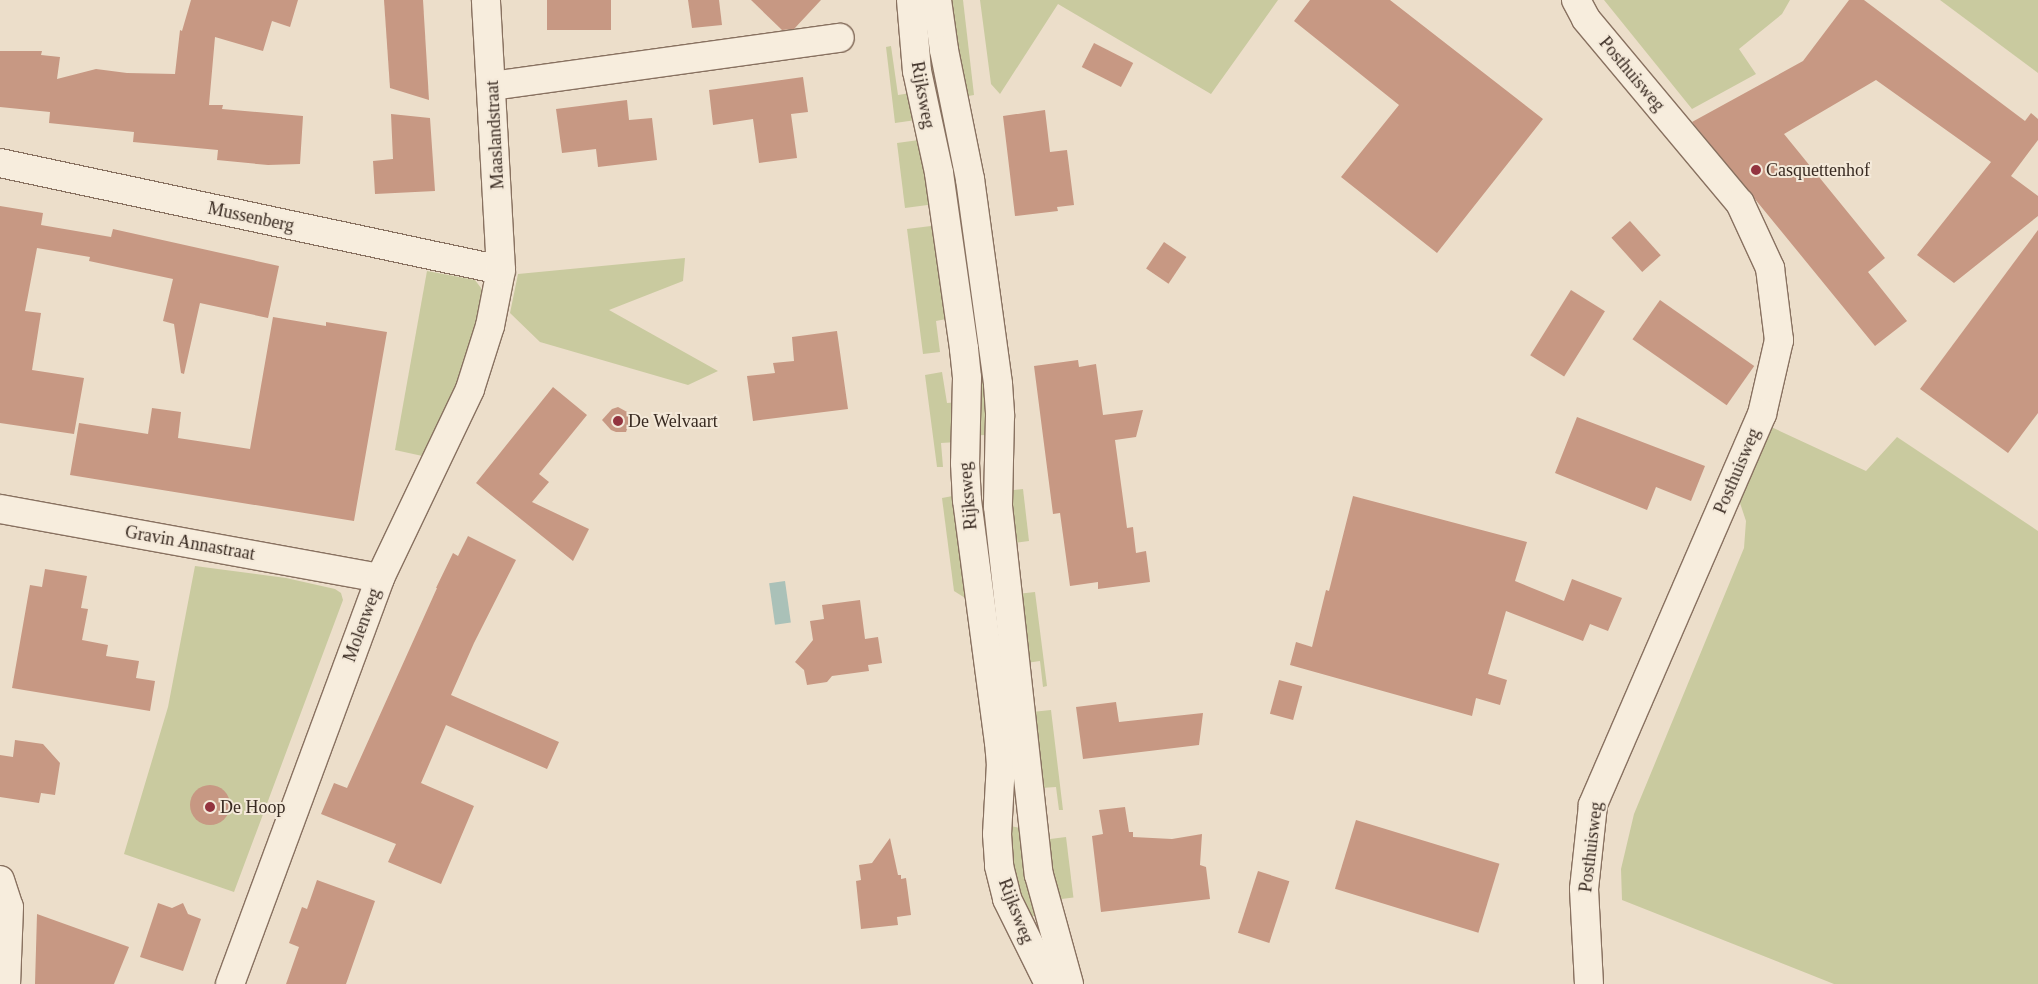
<!DOCTYPE html>
<style>
body{margin:0}
#map{position:relative;width:2038px;height:984px;overflow:hidden;background:#ecdeca;font-family:Georgia,serif}
div>[style]{position:absolute}
.green>*{inset:0;background:#c9ca9f;transform-origin:0 0}
.water>*{inset:0;background:#aac1b8;transform-origin:0 0}
.building>*{inset:0;background:#c79883;transform-origin:0 0}
.round{border-radius:50%}
.roads{filter:drop-shadow(1px 0 #887160) drop-shadow(-1px 0 #887160) drop-shadow(0 1px #887160) drop-shadow(0 -1px #887160)}
.minor>*{height:28px;margin:-14px;padding:0 14px;transform-origin:14px;border-radius:14px;background:#f7eddd}
.secondary>*{height:28px;margin:-14px;padding:0 14px;transform-origin:14px;border-radius:14px;background:#f7eddd}
.dots>*{width:14px;height:14px;translate:-50% -50%;box-sizing:border-box;border:2px solid #f4e9d9;border-radius:50%}
span{translate:-50% -50%;white-space:nowrap;text-align:center;line-height:1.15;-webkit-text-stroke:4px #f4e9d9;paint-order:stroke}
.street-label{font-size:18px;color:#392b22}
.poi-label{font-size:18px;color:#392b22}
.left{translate:0 -50%;text-align:left}
</style>
<div id="map">
<div class="green">
<div style="clip-path:polygon(947px 0,963px 0,974px 95px,963px 97px)"></div>
<div style="clip-path:polygon(980px 0,1278px 0,1211px 94px,1058px 4px,1000px 94px,991px 84px)"></div>
<div style="clip-path:polygon(1604px 0,1790px 0,1782px 14px,1739px 49px,1756px 74px,1692px 109px)"></div>
<div style="clip-path:polygon(1940px 0,2038px 0,2038px 73px)"></div>
<div style="clip-path:polygon(891px 46px,898px 95px,911px 93px,916px 120px,895px 123px,886px 47px)"></div>
<div style="clip-path:polygon(919px 140px,935px 204px,905px 208px,897px 143px)"></div>
<div style="clip-path:polygon(939px 225px,951px 318px,936px 321px,940px 352px,923px 354px,907px 229px)"></div>
<div style="clip-path:polygon(685px 258px,683px 281px,609px 310px,718px 371px,688px 385px,540px 342px,510px 313px,518px 274px)"></div>
<div style="clip-path:polygon(427px 271px,475px 280px,481px 288px,483px 298px,468px 370px,427px 457px,395px 450px)"></div>
<div style="clip-path:polygon(942px 372px,947px 403px,959px 402px,957px 442px,941px 443px,943px 467px,937px 467px,925px 375px)"></div>
<div style="left:987px;top:375px;width:60px;height:12px;rotate:89deg"></div>
<div style="clip-path:polygon(1769px 426px,1866px 471px,1897px 437px,2038px 531px,2038px 984px,1834px 984px,1622px 900px,1621px 869px,1634px 814px,1744px 548px,1746px 521px,1738px 497px)"></div>
<div style="clip-path:polygon(1023px 489px,1029px 541px,1015px 543px,1006px 491px)"></div>
<div style="clip-path:polygon(958px 495px,970px 601px,954px 591px,942px 498px)"></div>
<div style="clip-path:polygon(195px 566px,286px 578px,335px 589px,341px 593px,343px 600px,234px 892px,124px 854px,168px 707px)"></div>
<div style="clip-path:polygon(1035px 592px,1047px 686px,1043px 687px,1040px 661px,1026px 663px,1017px 594px)"></div>
<div style="clip-path:polygon(1051px 710px,1063px 810px,1059px 810px,1056px 787px,1041px 788px,1032px 712px)"></div>
<div style="clip-path:polygon(1010px 826px,1026px 829px,1038px 914px,1024px 920px,1006px 858px)"></div>
<div style="left:1066px;top:837px;width:61px;height:22px;rotate:83deg"></div>
</div>
<div class="water">
<div style="left:785px;top:581px;width:42px;height:16px;rotate:82deg"></div>
</div>
<div class="building">
<div style="clip-path:polygon(191px 0,298px 0,290px 27px,272px 21px,263px 51px,215px 37px,209px 105px,223px 105px,222px 109px,303px 116px,300px 164px,268px 165px,217px 160px,218px 150px,133px 142px,134px 132px,49px 123px,50px 112px,0 107px,0 51px,42px 51px,41px 55px,60px 57px,57px 79px,96px 69px,127px 73px,175px 74px,180px 30px,182px 31px)"></div>
<div style="clip-path:polygon(384px 0,423px 0,429px 100px,390px 88px)"></div>
<div style="left:547px;top:0;width:64px;height:30px"></div>
<div style="clip-path:polygon(688px 0,719px 0,722px 25px,692px 28px)"></div>
<div style="clip-path:polygon(751px 0,821px 0,794px 29px,782px 30px)"></div>
<div style="clip-path:polygon(1310px 0,1390px 0,1543px 119px,1437px 253px,1341px 177px,1399px 105px,1294px 21px)"></div>
<div style="clip-path:polygon(1849px 0,1864px 0,2025px 121px,2031px 113px,2038px 119px,2038px 140px,2011px 176px,2038px 196px,2038px 216px,1954px 283px,1917px 255px,1991px 162px,1876px 80px,1784px 134px,1885px 258px,1868px 272px,1907px 321px,1875px 346px,1692px 122px,1803px 61px)"></div>
<div style="left:1094px;top:43px;width:44px;height:27px;rotate:27deg"></div>
<div style="clip-path:polygon(803px 77px,808px 112px,791px 114px,797px 158px,759px 163px,753px 119px,713px 125px,709px 90px)"></div>
<div style="clip-path:polygon(627px 100px,629px 120px,652px 118px,657px 160px,598px 167px,596px 149px,562px 153px,556px 109px)"></div>
<div style="clip-path:polygon(1045px 110px,1050px 152px,1067px 150px,1074px 205px,1057px 207px,1058px 211px,1015px 216px,1003px 116px)"></div>
<div style="clip-path:polygon(391px 114px,430px 118px,435px 191px,375px 194px,373px 161px,393px 159px)"></div>
<div style="clip-path:polygon(0 206px,43px 213px,41px 225px,111px 237px,113px 229px,279px 266px,268px 318px,200px 303px,184px 374px,181px 373px,174px 324px,163px 321px,173px 279px,89px 261px,90px 257px,37px 248px,25px 311px,41px 313px,32px 370px,84px 378px,74px 434px,0 423px)"></div>
<div style="left:1630px;top:221px;width:46px;height:25px;rotate:48deg"></div>
<div style="clip-path:polygon(2038px 230px,2038px 413px,2008px 453px,1920px 389px)"></div>
<div style="left:1164px;top:242px;width:27px;height:32px;rotate:34deg"></div>
<div style="left:1571px;top:290px;width:40px;height:77px;rotate:32deg"></div>
<div style="left:1660px;top:300px;width:115px;height:48px;rotate:35deg"></div>
<div style="clip-path:polygon(273px 317px,326px 326px,326px 322px,387px 332px,354px 521px,70px 475px,79px 423px,148px 434px,152px 408px,181px 412px,178px 438px,250px 449px)"></div>
<div style="clip-path:polygon(837px 331px,848px 409px,753px 421px,747px 376px,775px 373px,773px 363px,794px 361px,792px 337px)"></div>
<div style="clip-path:polygon(1078px 360px,1079px 367px,1096px 364px,1103px 415px,1143px 410px,1136px 437px,1115px 440px,1127px 528px,1133px 527px,1136px 553px,1146px 551px,1150px 582px,1098px 589px,1098px 582px,1070px 586px,1060px 513px,1053px 514px,1034px 366px)"></div>
<div style="clip-path:polygon(553px 387px,587px 415px,539px 474px,549px 482px,532px 502px,589px 529px,573px 561px,476px 483px)"></div>
<div style="clip-path:polygon(618px 407px,629px 413px,631px 418px,626px 432px,616px 432px,611px 430px,602px 420px,612px 409px)"></div>
<div style="clip-path:polygon(1577px 417px,1705px 466px,1691px 501px,1656px 487px,1647px 510px,1555px 473px)"></div>
<div style="clip-path:polygon(1353px 496px,1527px 542px,1515px 581px,1564px 601px,1572px 579px,1622px 598px,1608px 631px,1590px 624px,1583px 641px,1506px 611px,1488px 674px,1507px 680px,1500px 705px,1476px 698px,1472px 716px,1290px 665px,1296px 642px,1312px 647px,1326px 590px,1329px 591px)"></div>
<div style="clip-path:polygon(468px 536px,516px 560px,474px 643px,451px 695px,559px 742px,547px 769px,446px 725px,421px 783px,474px 806px,441px 884px,388px 862px,396px 844px,321px 814px,334px 783px,347px 788px,437px 588px,436px 588px,453px 553px,458px 556px)"></div>
<div style="clip-path:polygon(45px 569px,87px 576px,81px 608px,88px 609px,82px 640px,108px 645px,106px 656px,139px 661px,136px 678px,155px 681px,150px 711px,12px 688px,30px 585px,42px 587px)"></div>
<div style="clip-path:polygon(860px 600px,865px 639px,878px 637px,882px 663px,868px 665px,869px 671px,832px 676px,827px 682px,807px 685px,804px 670px,795px 662px,813px 640px,810px 621px,824px 619px,822px 605px)"></div>
<div style="left:1279px;top:680px;width:24px;height:35px;rotate:15deg"></div>
<div style="clip-path:polygon(1116px 702px,1119px 722px,1203px 713px,1199px 745px,1083px 759px,1076px 707px)"></div>
<div style="clip-path:polygon(15px 740px,43px 744px,60px 763px,55px 795px,41px 793px,39px 803px,0 797px,0 755px,13px 757px)"></div>
<div class="round" style="left:190px;top:785px;width:40px;height:40px"></div>
<div style="clip-path:polygon(1125px 807px,1129px 832px,1133px 832px,1133px 837px,1172px 839px,1202px 834px,1200px 865px,1206px 867px,1210px 899px,1101px 912px,1092px 836px,1103px 834px,1099px 810px)"></div>
<div style="left:1356px;top:820px;width:150px;height:72px;rotate:17deg"></div>
<div style="clip-path:polygon(890px 838px,898px 875px,901px 875px,901px 879px,906px 878px,911px 915px,897px 917px,898px 925px,861px 929px,856px 881px,861px 880px,859px 865px,872px 863px)"></div>
<div style="left:1258px;top:871px;width:33px;height:65px;rotate:18deg"></div>
<div style="clip-path:polygon(317px 880px,375px 901px,346px 984px,286px 984px,299px 947px,289px 943px,302px 907px,307px 909px)"></div>
<div style="clip-path:polygon(158px 903px,172px 908px,183px 903px,188px 914px,201px 919px,183px 971px,140px 957px)"></div>
<div style="clip-path:polygon(37px 914px,129px 947px,114px 984px,35px 984px)"></div>
</div>
<div class="roads">
<div class="minor">
<div style="left:1576px;top:0;width:21px;rotate:62deg"></div>
<div style="left:1586px;top:19px;width:240px;rotate:50.1deg"></div>
<div style="left:1740px;top:203px;width:72px;rotate:65.2deg"></div>
<div style="left:1770px;top:268px;width:73px;rotate:82.9deg"></div>
<div style="left:1779px;top:340px;width:76px;rotate:102.9deg"></div>
<div style="left:1762px;top:414px;width:426px;rotate:113.4deg"></div>
<div style="left:1593px;top:805px;width:84px;rotate:96.1deg"></div>
<div style="left:1584px;top:889px;width:95px;rotate:87deg"></div>
<div style="left:492px;top:86px;width:351px;rotate:-7.9deg"></div>
<div style="left:0;top:163px;width:512px;rotate:12.06deg"></div>
<div style="left:0;top:509px;width:386px;rotate:10.3deg"></div>
<div style="left:0;top:880px;width:28px;rotate:72deg"></div>
<div style="left:9px;top:907px;width:77px;rotate:92.2deg"></div>
<div style="left:230px;top:984px;width:433px;rotate:-69.7deg"></div>
<div style="left:380px;top:578px;width:209px;rotate:-64.5deg"></div>
<div style="left:470px;top:389px;width:66px;rotate:-72.4deg"></div>
<div style="left:490px;top:326px;width:57px;rotate:-78.9deg"></div>
<div style="left:501px;top:270px;width:270px;rotate:-93.2deg"></div>
</div>
<div class="secondary">
<div style="left:911px;top:0;width:71px;rotate:85.2deg"></div>
<div style="left:917px;top:71px;width:104px;rotate:77.8deg"></div>
<div style="left:939px;top:173px;width:178px;rotate:81.9deg"></div>
<div style="left:964px;top:349px;width:29px;rotate:84deg"></div>
<div style="left:967px;top:378px;width:85px;rotate:91.3deg"></div>
<div style="left:965px;top:463px;width:37px;rotate:87deg"></div>
<div style="left:967px;top:500px;width:244px;rotate:82.5deg"></div>
<div style="left:999px;top:742px;width:21px;rotate:85deg"></div>
<div style="left:1001px;top:763px;width:71px;rotate:93.2deg"></div>
<div style="left:997px;top:834px;width:32px;rotate:86deg"></div>
<div style="left:999px;top:866px;width:34px;rotate:76deg"></div>
<div style="left:1007px;top:899px;width:95px;rotate:63.7deg"></div>
<div style="left:937px;top:0;width:50px;rotate:82deg"></div>
<div style="left:944px;top:50px;width:132px;rotate:78.6deg"></div>
<div style="left:970px;top:179px;width:207px;rotate:82.2deg"></div>
<div style="left:998px;top:384px;width:32px;rotate:86deg"></div>
<div style="left:1000px;top:416px;width:90px;rotate:91.3deg"></div>
<div style="left:998px;top:506px;width:371px;rotate:83.7deg"></div>
<div style="left:1039px;top:875px;width:113px;rotate:74.6deg"></div>
</div>
</div>
<div class="dots">
<div style="left:1756px;top:170px;background:#93343f"></div>
<div style="left:618px;top:421px;background:#93343f"></div>
<div style="left:210px;top:807px;background:#93343f"></div>
</div>
<div class="street-label">
<span style="left:1632px;top:74px;rotate:50deg">Posthuisweg</span>
<span style="left:923px;top:95px;rotate:80deg">Rijksweg</span>
<span style="left:495px;top:135px;rotate:-93deg">Maaslandstraat</span>
<span style="left:251px;top:217px;rotate:12deg">Mussenberg</span>
<span style="left:1737px;top:471px;rotate:-67deg">Posthuisweg</span>
<span style="left:968px;top:496px;rotate:-95deg">Rijksweg</span>
<span style="left:190px;top:543px;rotate:10deg">Gravin Annastraat</span>
<span style="left:362px;top:625px;rotate:-70deg">Molenweg</span>
<span style="left:1591px;top:847px;rotate:-83deg">Posthuisweg</span>
<span style="left:1016px;top:911px;rotate:69deg">Rijksweg</span>
</div>
<div class="poi-label">
<span class="left" style="left:1766px;top:170px">Casquettenhof</span>
<span class="left" style="left:628px;top:421px">De Welvaart</span>
<span class="left" style="left:220px;top:807px">De Hoop</span>
</div>
</div>
